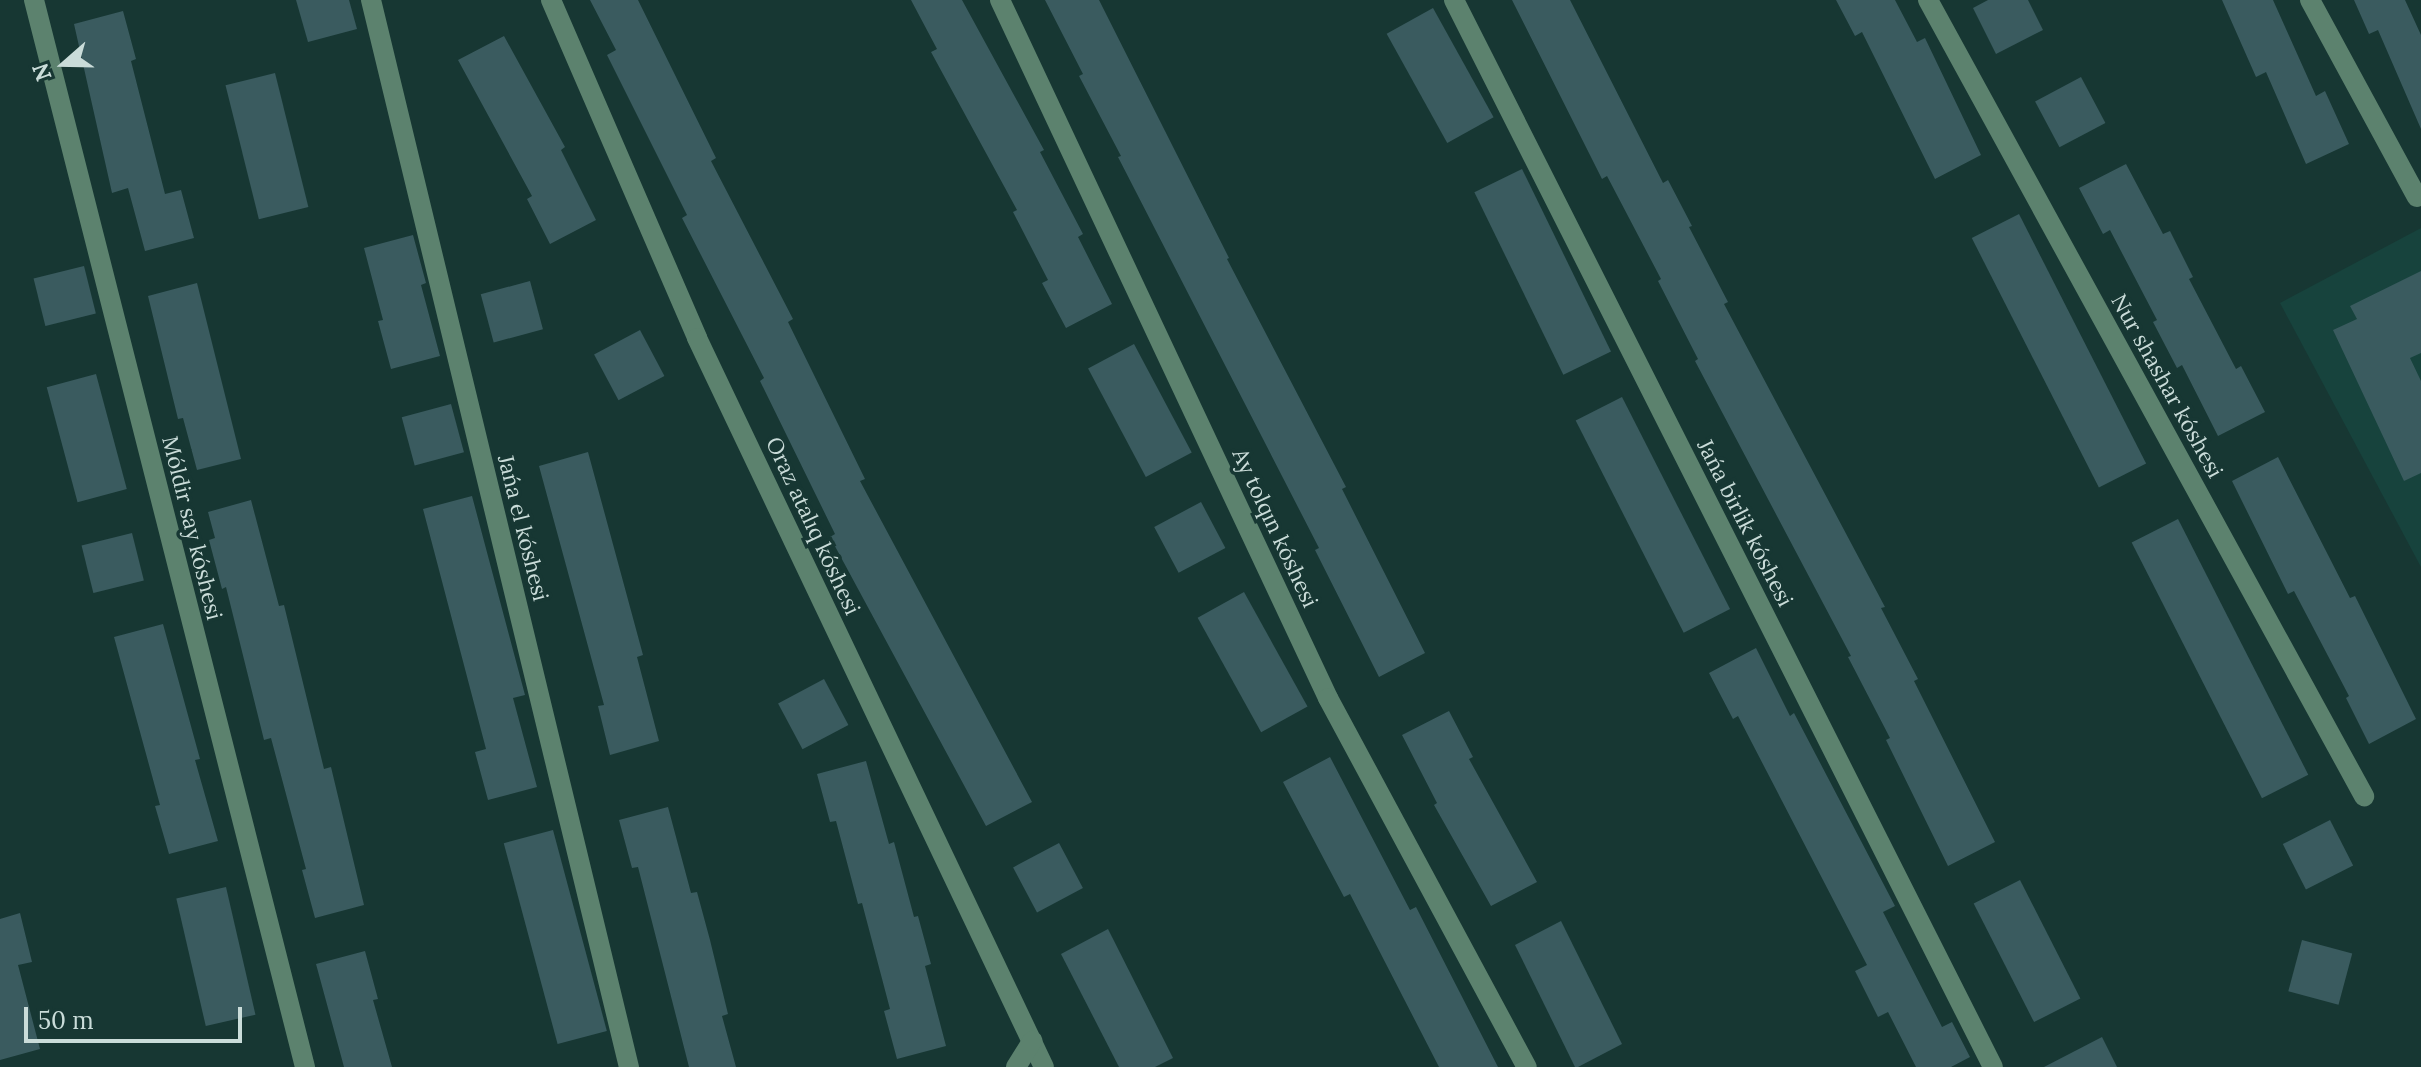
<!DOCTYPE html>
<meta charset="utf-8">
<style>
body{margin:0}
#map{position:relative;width:2421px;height:1067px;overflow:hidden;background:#173733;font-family:Lora,serif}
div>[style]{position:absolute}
.built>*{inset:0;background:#17433d}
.building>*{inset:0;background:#3a5b5f;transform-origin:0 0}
.minor>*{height:20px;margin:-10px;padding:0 10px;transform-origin:10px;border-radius:10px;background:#5c826e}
span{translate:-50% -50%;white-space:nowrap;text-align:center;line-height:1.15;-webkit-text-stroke:7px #173733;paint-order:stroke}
.street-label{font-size:22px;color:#cadcd9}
.north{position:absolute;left:24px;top:24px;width:80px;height:80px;-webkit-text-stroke:6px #173733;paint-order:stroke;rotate:250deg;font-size:22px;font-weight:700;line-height:32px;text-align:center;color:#cadcd9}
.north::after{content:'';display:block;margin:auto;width:28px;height:36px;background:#cadcd9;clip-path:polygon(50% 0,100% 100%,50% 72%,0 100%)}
.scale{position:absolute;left:24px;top:1007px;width:218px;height:36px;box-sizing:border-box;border:4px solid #cadcd9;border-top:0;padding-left:10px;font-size:24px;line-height:28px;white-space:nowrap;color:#cadcd9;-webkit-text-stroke:6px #173733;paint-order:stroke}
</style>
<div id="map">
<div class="built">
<div style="clip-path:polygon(2421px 228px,2421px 567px,2280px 303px)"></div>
</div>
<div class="building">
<div style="clip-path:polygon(296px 0,349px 0,357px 29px,308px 42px)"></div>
<div style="clip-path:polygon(590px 0,638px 0,716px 158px,711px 161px,793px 319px,788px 322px,865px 479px,860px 481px,1032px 802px,986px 826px,830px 537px,835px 534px,760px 381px,764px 378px,682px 218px,687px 215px,607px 55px,616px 50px)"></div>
<div style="clip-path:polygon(911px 0,962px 0,1044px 150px,1040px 152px,1083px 234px,1078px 237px,1112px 304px,1066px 328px,1042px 283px,1048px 280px,1013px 212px,1017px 210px,931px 52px,937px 49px)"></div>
<div style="clip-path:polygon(1045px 0,1099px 0,1229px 258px,1227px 259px,1346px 487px,1342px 489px,1425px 653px,1379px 677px,1315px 550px,1319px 548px,1118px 157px,1121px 156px,1079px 76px,1083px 74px)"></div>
<div style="clip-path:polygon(1512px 0,1570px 0,1663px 183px,1668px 180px,1692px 226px,1689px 227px,1728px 302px,1724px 304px,1885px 607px,1881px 608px,1918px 679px,1914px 681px,1995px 842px,1948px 866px,1886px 740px,1890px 738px,1848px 657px,1851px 656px,1695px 361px,1698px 359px,1658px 281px,1661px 279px,1607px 176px,1602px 179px)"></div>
<div style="clip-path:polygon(1836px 0,1895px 0,1917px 42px,1925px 38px,1981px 155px,1935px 179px,1862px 32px,1855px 36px)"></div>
<div style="clip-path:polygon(1988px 0,2028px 0,2043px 30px,1996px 54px,1973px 8px)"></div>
<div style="clip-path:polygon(2222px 0,2273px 0,2316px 96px,2325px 91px,2349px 144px,2306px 164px,2266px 72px,2256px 77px)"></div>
<div style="clip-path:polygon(2354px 0,2405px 0,2421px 35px,2421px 129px,2378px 30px,2369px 34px)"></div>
<div style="left:1433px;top:8px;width:125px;height:53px;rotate:61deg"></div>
<div style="clip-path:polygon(123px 11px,136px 59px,131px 61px,165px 194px,181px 190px,194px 238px,145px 251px,128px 188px,112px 193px,74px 24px)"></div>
<div style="clip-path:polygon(504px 36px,565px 147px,561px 150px,596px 220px,550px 244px,527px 199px,532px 196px,458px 60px)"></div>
<div style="left:275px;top:73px;width:138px;height:51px;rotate:76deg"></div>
<div style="left:2081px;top:77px;width:52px;height:52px;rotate:62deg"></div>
<div style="clip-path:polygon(2126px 164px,2163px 234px,2170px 231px,2193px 277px,2189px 279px,2236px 369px,2241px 366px,2265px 412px,2218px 436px,2182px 365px,2177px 368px,2153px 322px,2157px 320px,2110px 230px,2103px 234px,2079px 188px)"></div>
<div style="left:1522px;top:169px;width:203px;height:53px;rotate:64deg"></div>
<div style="left:2019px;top:214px;width:280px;height:53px;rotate:63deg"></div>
<div style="clip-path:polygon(413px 235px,426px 283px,421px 285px,440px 356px,391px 369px,378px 321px,383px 320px,364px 248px)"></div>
<div style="left:84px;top:266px;width:49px;height:52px;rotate:76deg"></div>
<div style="clip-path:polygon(2421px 271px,2421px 353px,2410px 358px,2421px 381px,2421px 473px,2404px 481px,2333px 330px,2357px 319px,2350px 306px)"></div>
<div style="left:530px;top:281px;width:50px;height:51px;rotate:75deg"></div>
<div style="clip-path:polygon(197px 283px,241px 459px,197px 470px,183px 418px,178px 419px,148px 296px)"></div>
<div style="left:640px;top:330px;width:52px;height:52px;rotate:62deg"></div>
<div style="left:1134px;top:344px;width:123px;height:52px;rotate:62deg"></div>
<div style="left:96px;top:374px;width:119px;height:51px;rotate:75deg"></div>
<div style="left:1622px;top:397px;width:238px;height:52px;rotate:63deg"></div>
<div style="left:451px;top:404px;width:50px;height:51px;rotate:75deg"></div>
<div style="clip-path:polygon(588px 452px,643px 655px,637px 657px,659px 741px,610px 755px,598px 706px,604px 705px,539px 466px)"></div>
<div style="clip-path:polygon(2278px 457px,2350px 598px,2355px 596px,2416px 719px,2369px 744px,2346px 698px,2349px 696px,2294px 591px,2288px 594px,2232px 481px)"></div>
<div style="clip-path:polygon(472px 496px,525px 695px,513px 698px,537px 787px,488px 800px,475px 752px,486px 749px,423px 509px)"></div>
<div style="clip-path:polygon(251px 500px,279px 606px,284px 605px,324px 769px,331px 767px,364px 905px,315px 918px,302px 870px,306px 869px,271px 738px,264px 740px,226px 587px,222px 589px,209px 540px,215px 538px,208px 512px)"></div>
<div style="left:1201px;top:502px;width:52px;height:53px;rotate:62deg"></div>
<div style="left:2178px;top:519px;width:287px;height:52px;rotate:63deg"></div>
<div style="left:132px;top:533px;width:49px;height:52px;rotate:76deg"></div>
<div style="left:1244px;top:592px;width:131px;height:53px;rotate:61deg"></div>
<div style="clip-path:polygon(163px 624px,200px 759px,195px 760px,218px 841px,169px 854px,155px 806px,160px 805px,114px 637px)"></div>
<div style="clip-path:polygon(1756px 648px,1790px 716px,1794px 713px,1895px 906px,1883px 912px,1942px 1027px,1952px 1022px,1970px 1057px,1951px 1067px,1916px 1067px,1888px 1012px,1878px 1017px,1855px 971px,1867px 965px,1738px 716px,1733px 719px,1709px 673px)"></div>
<div style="left:824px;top:679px;width:52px;height:52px;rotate:62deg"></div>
<div style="clip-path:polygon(1449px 711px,1473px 757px,1469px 759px,1537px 882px,1491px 906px,1434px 805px,1437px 803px,1402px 735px)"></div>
<div style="clip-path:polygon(1330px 757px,1410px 910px,1416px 907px,1498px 1067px,1439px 1067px,1350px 894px,1344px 897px,1283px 782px)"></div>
<div style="clip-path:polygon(866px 761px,889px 844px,894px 842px,914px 917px,918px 916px,931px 964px,925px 966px,946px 1046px,897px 1059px,884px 1011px,890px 1009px,862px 903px,858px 904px,836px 821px,830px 822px,817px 774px)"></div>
<div style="clip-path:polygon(668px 807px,691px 893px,697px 892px,710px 940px,728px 1014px,722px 1016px,736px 1067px,689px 1067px,638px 867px,632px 868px,619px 820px)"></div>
<div style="left:2330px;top:820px;width:51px;height:53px;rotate:63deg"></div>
<div style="left:553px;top:830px;width:208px;height:51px;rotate:75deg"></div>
<div style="left:1059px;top:843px;width:51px;height:52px;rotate:62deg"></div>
<div style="left:2020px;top:880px;width:133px;height:52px;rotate:63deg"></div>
<div style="left:226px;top:887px;width:131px;height:51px;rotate:77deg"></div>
<div style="clip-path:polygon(20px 913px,32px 962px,18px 965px,40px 1049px,0 1060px,0 919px)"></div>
<div style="clip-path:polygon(1561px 921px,1622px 1044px,1578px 1067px,1575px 1067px,1515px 945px)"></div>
<div style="clip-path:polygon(1108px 929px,1173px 1058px,1155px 1067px,1119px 1067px,1061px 954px)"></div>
<div style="left:2302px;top:940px;width:52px;height:53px;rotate:15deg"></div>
<div style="clip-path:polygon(365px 951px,378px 999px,373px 1000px,392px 1067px,344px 1067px,316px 964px)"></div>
<div style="clip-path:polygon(2102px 1037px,2117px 1067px,2044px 1067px)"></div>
</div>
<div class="minor">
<div style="left:34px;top:0;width:1101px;rotate:75.75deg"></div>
<div style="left:371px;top:0;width:1098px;rotate:76.41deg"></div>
<div style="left:551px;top:0;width:368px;rotate:66.6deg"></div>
<div style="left:697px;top:338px;width:807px;rotate:64.55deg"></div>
<div style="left:1000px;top:0;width:771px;rotate:64.83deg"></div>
<div style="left:1328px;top:698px;width:419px;rotate:61.7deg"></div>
<div style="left:1454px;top:0;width:1195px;rotate:63.2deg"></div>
<div style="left:1928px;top:0;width:908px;rotate:61.29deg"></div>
<div style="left:2310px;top:0;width:224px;rotate:61.5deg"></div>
<div style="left:1016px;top:1067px;width:31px;rotate:-58deg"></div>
</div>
<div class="street-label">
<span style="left:2167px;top:386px;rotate:61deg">Nur shashar kóshesi</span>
<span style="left:1745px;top:523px;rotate:63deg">Jańa birlik kóshesi</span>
<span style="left:813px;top:526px;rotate:65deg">Oraz atalıq kóshesi</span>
<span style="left:192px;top:528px;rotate:76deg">Móldir say kóshesi</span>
<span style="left:523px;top:528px;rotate:76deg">Jańa el kóshesi</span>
<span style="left:1275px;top:528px;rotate:65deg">Ay tolqın kóshesi</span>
</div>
<div class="north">N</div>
<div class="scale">50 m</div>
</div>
